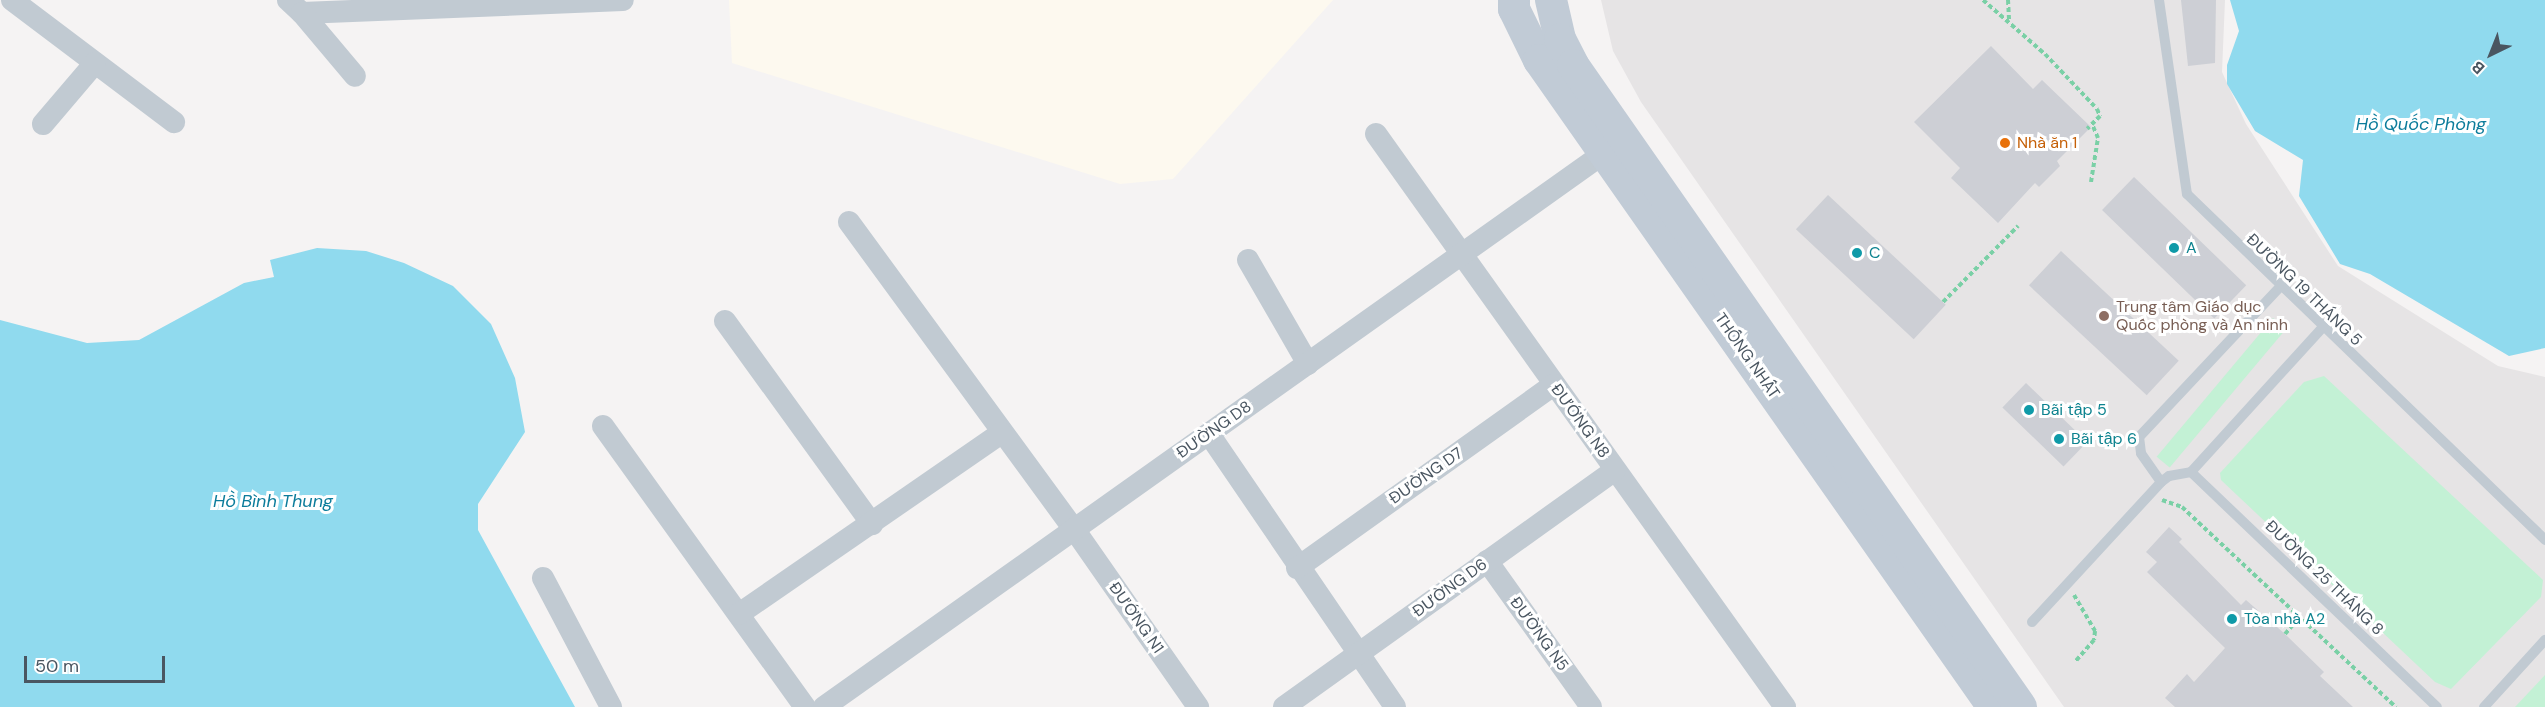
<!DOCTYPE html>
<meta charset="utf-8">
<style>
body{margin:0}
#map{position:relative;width:2545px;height:707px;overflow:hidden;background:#f5f3f3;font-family:"DM Sans",sans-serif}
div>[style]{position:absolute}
.commercial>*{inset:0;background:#fdf9ef}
.education>*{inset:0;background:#e6e4e5}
.green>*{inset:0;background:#c3f1d5;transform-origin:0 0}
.water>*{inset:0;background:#90daee}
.building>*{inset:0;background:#cdcfd5;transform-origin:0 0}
.path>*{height:4px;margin-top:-2px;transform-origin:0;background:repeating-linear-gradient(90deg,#7ad0a6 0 4.5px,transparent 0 7.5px)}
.service>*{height:10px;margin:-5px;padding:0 5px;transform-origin:5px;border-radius:5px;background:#c1cad2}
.minor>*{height:22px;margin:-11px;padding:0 11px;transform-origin:11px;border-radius:11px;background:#c1cad2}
.secondary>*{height:32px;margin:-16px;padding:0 16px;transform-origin:16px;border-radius:16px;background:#c1cbd6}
.dots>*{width:16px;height:16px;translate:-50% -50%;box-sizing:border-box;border:3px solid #fff;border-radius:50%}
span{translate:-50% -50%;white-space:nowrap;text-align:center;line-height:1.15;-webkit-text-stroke:6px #fff;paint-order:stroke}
.food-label{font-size:16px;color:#c56008}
.left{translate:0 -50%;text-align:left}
.culture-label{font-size:16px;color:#0d838f}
.street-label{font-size:16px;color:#4a5661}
.education-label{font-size:16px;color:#785e54}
.water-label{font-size:18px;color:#0c7c9b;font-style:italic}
.north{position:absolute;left:2461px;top:24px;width:60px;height:60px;-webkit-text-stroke:4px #fff;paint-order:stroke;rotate:223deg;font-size:16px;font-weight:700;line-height:24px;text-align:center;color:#4a5661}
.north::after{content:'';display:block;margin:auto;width:21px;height:27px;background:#4a5661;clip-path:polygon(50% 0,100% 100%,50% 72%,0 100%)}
.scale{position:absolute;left:24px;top:656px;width:141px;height:27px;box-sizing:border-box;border:3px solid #4a5661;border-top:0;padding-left:8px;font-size:18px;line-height:21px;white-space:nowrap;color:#4a5661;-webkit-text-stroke:4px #fff;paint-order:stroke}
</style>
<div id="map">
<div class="commercial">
<div style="clip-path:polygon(729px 0,1333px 0,1173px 179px,1120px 184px,732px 63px)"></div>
</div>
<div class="education">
<div style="clip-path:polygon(1601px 0,2225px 0,2222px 72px,2246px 124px,2338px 266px,2498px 366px,2545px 377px,2545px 707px,2064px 707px,1641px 102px,1613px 51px)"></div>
</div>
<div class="green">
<div style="left:2273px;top:318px;width:17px;height:181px;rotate:40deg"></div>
<div style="clip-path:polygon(2324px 376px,2543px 580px,2541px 597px,2451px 689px,2435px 682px,2221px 480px,2220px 473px,2304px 382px)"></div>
<div style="clip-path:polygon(2545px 675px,2545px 707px,2515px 707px)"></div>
</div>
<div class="water">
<div style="clip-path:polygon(2230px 0,2545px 0,2545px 348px,2509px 356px,2370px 274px,2340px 264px,2299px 196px,2303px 160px,2255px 131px,2227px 84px,2227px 65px,2239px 31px)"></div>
<div style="clip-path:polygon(317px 248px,366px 251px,404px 263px,453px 286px,491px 324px,515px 378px,525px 432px,478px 504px,478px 530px,575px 707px,0 707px,0 320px,87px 343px,139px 340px,244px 283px,274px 277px,270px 260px)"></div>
</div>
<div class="building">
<div style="clip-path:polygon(2181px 0,2216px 0,2215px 63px,2188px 66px)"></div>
<div style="clip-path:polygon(1991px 46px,2033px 89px,2042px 80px,2091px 127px,2057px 161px,2060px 166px,2039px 187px,2035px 183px,1998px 223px,1951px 178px,1960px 168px,1914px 122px)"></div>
<div style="left:2134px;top:177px;width:156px;height:46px;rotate:44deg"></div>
<div style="left:1828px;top:195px;width:161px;height:47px;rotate:43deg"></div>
<div style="left:2061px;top:251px;width:161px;height:47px;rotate:43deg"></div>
<div style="left:2026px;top:383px;width:85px;height:34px;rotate:44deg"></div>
<div style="clip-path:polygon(2169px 527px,2182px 539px,2179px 542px,2241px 605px,2246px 600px,2285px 634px,2324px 672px,2320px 676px,2353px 707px,2175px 707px,2165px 698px,2187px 674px,2194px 682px,2225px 648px,2147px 572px,2157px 562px,2146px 552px)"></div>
</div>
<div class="path">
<div style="left:1983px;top:0;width:82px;rotate:41.1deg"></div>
<div style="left:2045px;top:54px;width:76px;rotate:46.6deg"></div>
<div style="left:2097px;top:109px;width:8px;rotate:67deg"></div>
<div style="left:2100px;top:116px;width:18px;rotate:135deg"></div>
<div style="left:2008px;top:0;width:20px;rotate:87deg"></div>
<div style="left:2091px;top:182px;width:45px;rotate:-81deg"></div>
<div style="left:2098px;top:138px;width:15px;rotate:-113deg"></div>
<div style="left:1943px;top:302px;width:107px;rotate:-45.4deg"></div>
<div style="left:2162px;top:500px;width:21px;rotate:19deg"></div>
<div style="left:2182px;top:507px;width:293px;rotate:43.1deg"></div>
<div style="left:2074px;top:595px;width:42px;rotate:59.7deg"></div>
<div style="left:2095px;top:631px;width:9px;rotate:96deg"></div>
<div style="left:2094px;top:640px;width:28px;rotate:131deg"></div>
<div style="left:2285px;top:634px;width:23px;rotate:-49deg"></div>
</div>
<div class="service">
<div style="left:2159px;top:0;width:196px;rotate:81.8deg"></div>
<div style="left:2187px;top:194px;width:498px;rotate:44deg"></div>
<div style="left:2191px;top:472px;width:340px;rotate:43.7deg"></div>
<div style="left:2191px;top:472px;width:195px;rotate:-47.7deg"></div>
<div style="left:2161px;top:482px;width:35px;rotate:-125deg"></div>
<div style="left:2141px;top:453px;width:16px;rotate:-97deg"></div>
<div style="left:2139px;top:437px;width:206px;rotate:-46.8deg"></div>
<div style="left:2032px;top:622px;width:190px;rotate:-47.3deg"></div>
<div style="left:2161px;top:482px;width:10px;rotate:-37deg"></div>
<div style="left:2169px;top:476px;width:22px;rotate:-10deg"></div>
<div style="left:2484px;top:707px;width:91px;rotate:-47.7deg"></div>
</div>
<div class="minor">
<div style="left:12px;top:0;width:203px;rotate:37deg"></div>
<div style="left:288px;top:0;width:19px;rotate:43deg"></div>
<div style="left:302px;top:13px;width:321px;rotate:-2.3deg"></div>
<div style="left:302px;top:13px;width:82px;rotate:49.9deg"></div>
<div style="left:43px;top:124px;width:80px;rotate:-49.6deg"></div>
<div style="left:1376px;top:134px;width:704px;rotate:54.48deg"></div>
<div style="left:849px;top:222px;width:381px;rotate:53.8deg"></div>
<div style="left:1074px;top:529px;width:217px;rotate:55.1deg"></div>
<div style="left:1248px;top:260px;width:120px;rotate:60deg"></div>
<div style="left:725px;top:321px;width:251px;rotate:54.1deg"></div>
<div style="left:603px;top:426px;width:346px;rotate:54.3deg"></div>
<div style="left:1209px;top:434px;width:330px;rotate:55.7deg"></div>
<div style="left:1487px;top:561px;width:179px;rotate:54.5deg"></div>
<div style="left:1297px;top:568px;width:315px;rotate:-35.5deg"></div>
<div style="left:543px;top:578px;width:146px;rotate:62.2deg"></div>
<div style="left:739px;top:614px;width:318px;rotate:-34.6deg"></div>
<div style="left:824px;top:707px;width:957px;rotate:-35.38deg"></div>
<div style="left:1284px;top:707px;width:407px;rotate:-35.6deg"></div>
</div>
<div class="secondary">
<div style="left:1514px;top:0;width:9px;rotate:90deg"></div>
<div style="left:1514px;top:9px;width:57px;rotate:63.9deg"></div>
<div style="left:1539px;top:60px;width:790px;rotate:54.94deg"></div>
<div style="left:1551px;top:0;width:40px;rotate:77deg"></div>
<div style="left:1560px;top:39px;width:29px;rotate:63deg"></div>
<div style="left:1573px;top:65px;width:783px;rotate:55.09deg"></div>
</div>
<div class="dots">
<div style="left:2005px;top:143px;background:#e8710a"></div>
<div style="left:2174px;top:248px;background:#0f9aa8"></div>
<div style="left:1857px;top:253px;background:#0f9aa8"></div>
<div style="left:2104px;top:316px;background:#8d6e63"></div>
<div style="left:2029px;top:410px;background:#0f9aa8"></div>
<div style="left:2059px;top:439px;background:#0f9aa8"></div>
<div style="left:2232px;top:619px;background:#0f9aa8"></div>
</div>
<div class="food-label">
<span class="left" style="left:2017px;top:143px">Nhà ăn 1</span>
</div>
<div class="culture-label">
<span class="left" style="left:2186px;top:248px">A</span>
<span class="left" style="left:1869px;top:253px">C</span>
<span class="left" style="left:2041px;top:410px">Bãi tập 5</span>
<span class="left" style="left:2071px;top:439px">Bãi tập 6</span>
<span class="left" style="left:2244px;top:619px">Tòa nhà A2</span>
</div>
<div class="street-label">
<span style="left:2304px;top:290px;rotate:44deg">ĐƯỜNG 19 THÁNG 5</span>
<span style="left:1747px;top:356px;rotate:55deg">THỐNG NHẤT</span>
<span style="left:1580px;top:421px;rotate:54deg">ĐƯỚNG N8</span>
<span style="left:1214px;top:430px;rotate:-35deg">ĐƯỜNG D8</span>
<span style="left:1426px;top:476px;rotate:-35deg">ĐƯỜNG D7</span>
<span style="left:2324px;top:578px;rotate:44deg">ĐƯỜNG 25 THÁNG 8</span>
<span style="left:1450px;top:588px;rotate:-36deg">ĐƯỜNG D6</span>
<span style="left:1136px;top:618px;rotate:55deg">ĐƯỚNG N1</span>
<span style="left:1539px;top:634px;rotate:54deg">ĐƯỜNG N5</span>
</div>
<div class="education-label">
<span class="left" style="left:2116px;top:316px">Trung tâm Giáo dục<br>Quốc phòng và An ninh</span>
</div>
<div class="water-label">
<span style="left:2421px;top:124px">Hồ Quốc Phòng</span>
<span style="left:273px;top:501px">Hồ Bình Thung</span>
</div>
<div class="north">B</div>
<div class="scale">50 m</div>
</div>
